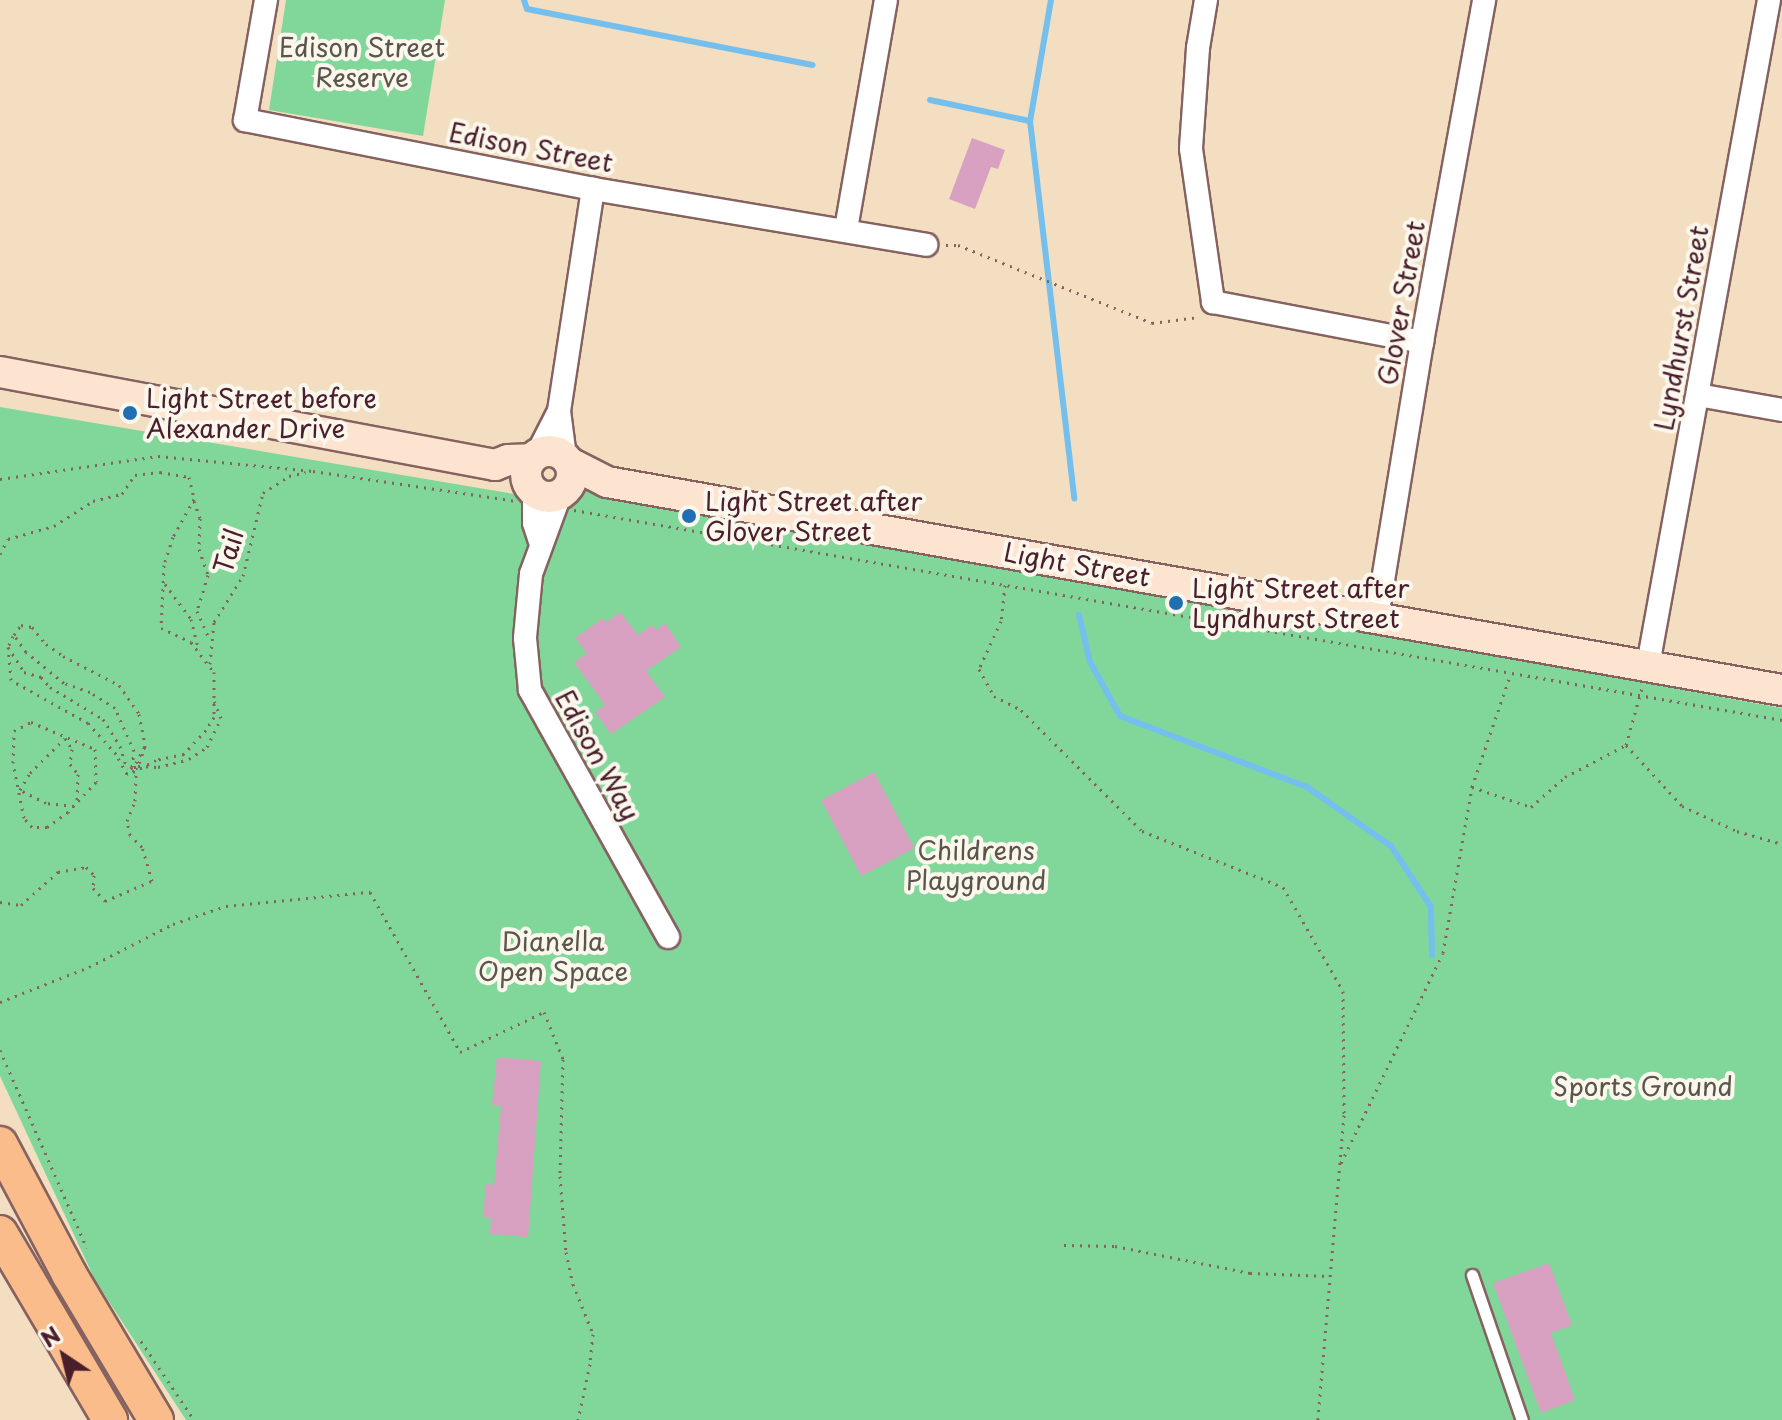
<!DOCTYPE html>
<style>
body{margin:0}
#map{position:relative;width:1782px;height:1420px;overflow:hidden;background:#f3dec1;font-family:"Playpen Sans",sans-serif}
div>[style]{position:absolute}
.green>*{inset:0;background:#81d79a}
.stream>*{height:6px;margin:-3px;padding:0 3px;transform-origin:3px;border-radius:3px;background:#75bfee}
.building>*{inset:0;background:#d8a1c2;transform-origin:0 0}
.path>*{height:3px;margin-top:-1.5px;transform-origin:0;background:repeating-linear-gradient(90deg,#856260 0 2px,transparent 0 8px)}
.roads{filter:drop-shadow(2px 0 #856260) drop-shadow(-2px 0 #856260) drop-shadow(0 2px #856260) drop-shadow(0 -2px #856260)}
.lane>*{height:11px;margin:-5.5px;padding:0 5.5px;transform-origin:5.5px;border-radius:5.5px;background:#fff}
.street>*{height:22px;margin:-11px;padding:0 11px;transform-origin:11px;border-radius:11px;background:#fff}
.secondary>*{height:30px;margin:-15px;padding:0 15px;transform-origin:15px;border-radius:15px;background:#fde4d1}
.secondary>.ring{margin:-15px;padding:0;box-sizing:content-box;background:none;border:30px solid #fde4d1;border-radius:50%}
.primary>*{height:34px;margin:-17px;padding:0 17px;transform-origin:17px;border-radius:17px;background:#fabc8b}
.dots>*{width:22px;height:22px;translate:-50% -50%;box-sizing:border-box;border:4px solid #fbf7ec;border-radius:50%}
span{translate:-50% -50%;white-space:nowrap;text-align:center;line-height:1.15;-webkit-text-stroke:8px #fbf7ec;paint-order:stroke}
.park-label{font-size:26px;color:#5a564c}
.street-label{font-size:26px;color:#4a1f2b}
.poi-label{font-size:26px;color:#4a1f2b}
.left{translate:0 -50%;text-align:left}
.north{position:absolute;left:24px;top:1316px;width:80px;height:80px;-webkit-text-stroke:6px #fbf7ec;paint-order:stroke;rotate:325deg;font-size:22px;font-weight:700;line-height:32px;text-align:center;color:#4a1f2b}
.north::after{content:'';display:block;margin:auto;width:28px;height:36px;background:#4a1f2b;clip-path:polygon(50% 0,100% 100%,50% 72%,0 100%)}
</style>
<div id="map">
<div class="green">
<div style="clip-path:polygon(286px 0,445px 0,423px 136px,269px 110px)"></div>
<div style="clip-path:polygon(0 407px,514px 494px,569px 487px,1782px 708px,1782px 1420px,186px 1420px,95px 1280px,0 1076px)"></div>
</div>
<div class="stream">
<div style="left:524px;top:0;width:9px;rotate:72deg"></div>
<div style="left:527px;top:9px;width:291px;rotate:11.1deg"></div>
<div style="left:1051px;top:0;width:123px;rotate:99.8deg"></div>
<div style="left:1030px;top:121px;width:380px;rotate:83.3deg"></div>
<div style="left:930px;top:100px;width:102px;rotate:11.9deg"></div>
<div style="left:1079px;top:615px;width:48px;rotate:76.8deg"></div>
<div style="left:1090px;top:662px;width:62px;rotate:60.9deg"></div>
<div style="left:1120px;top:716px;width:200px;rotate:20.8deg"></div>
<div style="left:1307px;top:787px;width:103px;rotate:35.1deg"></div>
<div style="left:1391px;top:846px;width:73px;rotate:56.7deg"></div>
<div style="left:1431px;top:907px;width:48px;rotate:88.8deg"></div>
</div>
<div class="building">
<div style="clip-path:polygon(972px 138px,1005px 150px,998px 169px,991px 167px,975px 209px,949px 199px)"></div>
<div style="clip-path:polygon(620px 612px,638px 635px,652px 625px,656px 630px,665px 623px,681px 647px,646px 671px,665px 697px,611px 734px,595px 712px,605px 705px,574px 662px,587px 653px,575px 638px,603px 618px,606px 622px)"></div>
<div style="left:874px;top:772px;width:86px;height:60px;rotate:62deg"></div>
<div style="clip-path:polygon(497px 1057px,541px 1061px,528px 1237px,490px 1234px,491px 1218px,483px 1217px,486px 1184px,494px 1185px,501px 1106px,492px 1105px)"></div>
<div style="clip-path:polygon(1549px 1263px,1572px 1325px,1551px 1333px,1575px 1400px,1541px 1413px,1493px 1283px)"></div>
</div>
<div class="path">
<div style="left:946px;top:245px;width:12px"></div>
<div style="left:958px;top:245px;width:209px;rotate:21.9deg"></div>
<div style="left:1152px;top:323px;width:47px;rotate:-7.3deg"></div>
<div style="left:0;top:479px;width:160px;rotate:-8.3deg"></div>
<div style="left:158px;top:456px;width:156px;rotate:5.5deg"></div>
<div style="left:313px;top:471px;width:205px;rotate:8.4deg"></div>
<div style="left:194px;top:501px;width:18px;rotate:71deg"></div>
<div style="left:200px;top:518px;width:31px;rotate:92deg"></div>
<div style="left:199px;top:549px;width:28px;rotate:71deg"></div>
<div style="left:208px;top:575px;width:38px;rotate:107deg"></div>
<div style="left:197px;top:611px;width:30px;rotate:66deg"></div>
<div style="left:574px;top:510px;width:1226px;rotate:9.86deg"></div>
<div style="left:0;top:554px;width:17px;rotate:-62deg"></div>
<div style="left:8px;top:539px;width:48px;rotate:-15.8deg"></div>
<div style="left:54px;top:526px;width:46px;rotate:-32.7deg"></div>
<div style="left:93px;top:501px;width:30px;rotate:-14deg"></div>
<div style="left:122px;top:494px;width:23px;rotate:-56deg"></div>
<div style="left:135px;top:475px;width:25px;rotate:-7deg"></div>
<div style="left:160px;top:472px;width:29px;rotate:10deg"></div>
<div style="left:189px;top:477px;width:23px;rotate:77deg"></div>
<div style="left:194px;top:499px;width:43px;rotate:118.9deg"></div>
<div style="left:173px;top:537px;width:29px;rotate:108deg"></div>
<div style="left:164px;top:565px;width:63px;rotate:92.7deg"></div>
<div style="left:161px;top:628px;width:33px;rotate:25deg"></div>
<div style="left:191px;top:642px;width:38px;rotate:53deg"></div>
<div style="left:214px;top:672px;width:45px;rotate:90deg"></div>
<div style="left:214px;top:717px;width:15px;rotate:122deg"></div>
<div style="left:206px;top:730px;width:33px;rotate:133deg"></div>
<div style="left:184px;top:754px;width:29px;rotate:168deg"></div>
<div style="left:156px;top:760px;width:26px;rotate:152deg"></div>
<div style="left:133px;top:772px;width:6px;rotate:-59deg"></div>
<div style="left:136px;top:767px;width:4px;rotate:180deg"></div>
<div style="left:132px;top:767px;width:9px;rotate:126deg"></div>
<div style="left:127px;top:774px;width:23px;rotate:-119deg"></div>
<div style="left:116px;top:754px;width:42px;rotate:-132.1deg"></div>
<div style="left:88px;top:723px;width:88px;rotate:-150.8deg"></div>
<div style="left:11px;top:680px;width:33px;rotate:-95deg"></div>
<div style="left:165px;top:584px;width:44px;rotate:53.4deg"></div>
<div style="left:191px;top:619px;width:32px;rotate:76deg"></div>
<div style="left:1005px;top:585px;width:36px;rotate:96deg"></div>
<div style="left:1001px;top:621px;width:53px;rotate:114.6deg"></div>
<div style="left:979px;top:669px;width:31px;rotate:61deg"></div>
<div style="left:994px;top:696px;width:30px;rotate:27deg"></div>
<div style="left:1021px;top:710px;width:171px;rotate:45deg"></div>
<div style="left:1142px;top:831px;width:152px;rotate:21.7deg"></div>
<div style="left:1283px;top:887px;width:120px;rotate:60deg"></div>
<div style="left:1343px;top:991px;width:124px;rotate:89.5deg"></div>
<div style="left:1344px;top:1115px;width:306px;rotate:94.9deg"></div>
<div style="left:13px;top:636px;width:12px;rotate:114deg"></div>
<div style="left:8px;top:647px;width:30px;rotate:57deg"></div>
<div style="left:24px;top:672px;width:18px;rotate:16deg"></div>
<div style="left:41px;top:677px;width:13px;rotate:48deg"></div>
<div style="left:50px;top:687px;width:62px;rotate:31.1deg"></div>
<div style="left:103px;top:719px;width:32px;rotate:58deg"></div>
<div style="left:120px;top:746px;width:24px;rotate:73deg"></div>
<div style="left:210px;top:664px;width:42px;rotate:-84.6deg"></div>
<div style="left:214px;top:622px;width:54px;rotate:-57.8deg"></div>
<div style="left:243px;top:576px;width:85px;rotate:-76.5deg"></div>
<div style="left:263px;top:493px;width:31px;rotate:-33deg"></div>
<div style="left:289px;top:476px;width:17px;rotate:-13deg"></div>
<div style="left:31px;top:722px;width:69px;rotate:22.9deg"></div>
<div style="left:95px;top:749px;width:33px;rotate:88deg"></div>
<div style="left:96px;top:782px;width:41px;rotate:133deg"></div>
<div style="left:68px;top:812px;width:26px;rotate:144deg"></div>
<div style="left:47px;top:827px;width:15px;rotate:180deg"></div>
<div style="left:32px;top:827px;width:12px;rotate:-132deg"></div>
<div style="left:24px;top:818px;width:56px;rotate:-101.3deg"></div>
<div style="left:13px;top:763px;width:32px;rotate:-88deg"></div>
<div style="left:14px;top:731px;width:19px;rotate:-28deg"></div>
<div style="left:1626px;top:745px;width:83px;rotate:47.4deg"></div>
<div style="left:1682px;top:806px;width:60px;rotate:24.4deg"></div>
<div style="left:1737px;top:831px;width:47px;rotate:16.1deg"></div>
<div style="left:132px;top:767px;width:16px;rotate:-83deg"></div>
<div style="left:134px;top:751px;width:47px;rotate:-113.8deg"></div>
<div style="left:115px;top:708px;width:30px;rotate:-147deg"></div>
<div style="left:90px;top:692px;width:28px;rotate:-161deg"></div>
<div style="left:64px;top:683px;width:49px;rotate:-140.8deg"></div>
<div style="left:26px;top:652px;width:21px;rotate:-125deg"></div>
<div style="left:14px;top:635px;width:12px;rotate:-55deg"></div>
<div style="left:21px;top:625px;width:11px;rotate:10deg"></div>
<div style="left:32px;top:627px;width:22px;rotate:51deg"></div>
<div style="left:46px;top:644px;width:21px;rotate:35deg"></div>
<div style="left:63px;top:656px;width:63px;rotate:27.4deg"></div>
<div style="left:119px;top:685px;width:35px;rotate:55deg"></div>
<div style="left:139px;top:714px;width:33px;rotate:79deg"></div>
<div style="left:1472px;top:787px;width:62px;rotate:18.7deg"></div>
<div style="left:1531px;top:807px;width:45px;rotate:-41.4deg"></div>
<div style="left:1565px;top:777px;width:69px;rotate:-27.7deg"></div>
<div style="left:1626px;top:745px;width:59px;rotate:-74.3deg"></div>
<div style="left:74px;top:806px;width:28px;rotate:-174deg"></div>
<div style="left:46px;top:803px;width:29px;rotate:-153deg"></div>
<div style="left:20px;top:790px;width:20px;rotate:-60deg"></div>
<div style="left:30px;top:773px;width:49px;rotate:-45deg"></div>
<div style="left:65px;top:738px;width:13px;rotate:58deg"></div>
<div style="left:72px;top:749px;width:15px;rotate:98deg"></div>
<div style="left:70px;top:764px;width:13px;rotate:51deg"></div>
<div style="left:78px;top:774px;width:27px;rotate:92deg"></div>
<div style="left:0;top:902px;width:21px;rotate:8deg"></div>
<div style="left:21px;top:905px;width:50px;rotate:-41.7deg"></div>
<div style="left:58px;top:872px;width:28px;rotate:-10deg"></div>
<div style="left:86px;top:867px;width:11px;rotate:45deg"></div>
<div style="left:94px;top:875px;width:13px;rotate:94deg"></div>
<div style="left:93px;top:888px;width:18px;rotate:47deg"></div>
<div style="left:105px;top:901px;width:51px;rotate:-23.1deg"></div>
<div style="left:152px;top:881px;width:35px;rotate:-106deg"></div>
<div style="left:142px;top:847px;width:17px;rotate:-135deg"></div>
<div style="left:130px;top:835px;width:14px;rotate:-102deg"></div>
<div style="left:127px;top:821px;width:22px;rotate:-68deg"></div>
<div style="left:135px;top:801px;width:38px;rotate:-88deg"></div>
<div style="left:136px;top:763px;width:19px;rotate:-62deg"></div>
<div style="left:145px;top:746px;width:21px;rotate:109deg"></div>
<div style="left:138px;top:766px;width:20px;rotate:3deg"></div>
<div style="left:158px;top:767px;width:32px;rotate:-14deg"></div>
<div style="left:189px;top:759px;width:22px;rotate:-34deg"></div>
<div style="left:207px;top:747px;width:32px;rotate:-64deg"></div>
<div style="left:221px;top:718px;width:18px;rotate:-112deg"></div>
<div style="left:0;top:1002px;width:96px;rotate:-21.5deg"></div>
<div style="left:89px;top:967px;width:94px;rotate:-27.1deg"></div>
<div style="left:173px;top:924px;width:56px;rotate:-18.8deg"></div>
<div style="left:226px;top:906px;width:145px;rotate:-5.6deg"></div>
<div style="left:370px;top:892px;width:184px;rotate:60.6deg"></div>
<div style="left:460px;top:1052px;width:93px;rotate:-25.5deg"></div>
<div style="left:544px;top:1012px;width:51px;rotate:68deg"></div>
<div style="left:563px;top:1059px;width:117px;rotate:91.5deg"></div>
<div style="left:560px;top:1176px;width:76px;rotate:85.5deg"></div>
<div style="left:566px;top:1252px;width:33px;rotate:78deg"></div>
<div style="left:573px;top:1284px;width:54px;rotate:68.2deg"></div>
<div style="left:593px;top:1334px;width:30px;rotate:96deg"></div>
<div style="left:590px;top:1364px;width:57px;rotate:102.1deg"></div>
<div style="left:0;top:1050px;width:216px;rotate:66.3deg"></div>
<div style="left:1341px;top:1163px;width:233px;rotate:-64.1deg"></div>
<div style="left:1443px;top:953px;width:169px;rotate:-80.1deg"></div>
<div style="left:1472px;top:787px;width:117px;rotate:-71.1deg"></div>
<div style="left:1064px;top:1245px;width:51px;rotate:1.1deg"></div>
<div style="left:1115px;top:1246px;width:138px;rotate:11.3deg"></div>
<div style="left:1250px;top:1273px;width:79px;rotate:2.2deg"></div>
<div style="left:141px;top:1341px;width:95px;rotate:56.1deg"></div>
</div>
<div class="roads">
<div class="lane">
<div style="left:1472px;top:1275px;width:153px;rotate:71deg"></div>
</div>
<div class="street">
<div style="left:266px;top:0;width:122px;rotate:99.9deg"></div>
<div style="left:245px;top:120px;width:355px;rotate:11.2deg"></div>
<div style="left:593px;top:189px;width:338px;rotate:9.5deg"></div>
<div style="left:1206px;top:0;width:49px;rotate:99.5deg"></div>
<div style="left:1198px;top:48px;width:101px;rotate:94deg"></div>
<div style="left:1191px;top:149px;width:155px;rotate:81.8deg"></div>
<div style="left:1213px;top:302px;width:213px;rotate:10.8deg"></div>
<div style="left:846px;top:229px;width:232px;rotate:-80.1deg"></div>
<div style="left:1698px;top:395px;width:85px;rotate:10.1deg"></div>
<div style="left:537px;top:454px;width:48px;rotate:-62.9deg"></div>
<div style="left:565px;top:457px;width:46px;rotate:-97.4deg"></div>
<div style="left:559px;top:411px;width:225px;rotate:-81.3deg"></div>
<div style="left:534px;top:492px;width:31px;rotate:90deg"></div>
<div style="left:534px;top:523px;width:19px;rotate:72deg"></div>
<div style="left:560px;top:495px;width:84px;rotate:110.2deg"></div>
<div style="left:531px;top:574px;width:64px;rotate:95.4deg"></div>
<div style="left:525px;top:638px;width:52px;rotate:84.5deg"></div>
<div style="left:530px;top:690px;width:283px;rotate:60.8deg"></div>
<div style="left:1377px;top:617px;width:279px;rotate:-80.7deg"></div>
<div style="left:1422px;top:342px;width:348px;rotate:-79.7deg"></div>
<div style="left:1648px;top:665px;width:676px;rotate:-79.69deg"></div>
</div>
<div class="secondary">
<div style="left:0;top:372px;width:504px;rotate:10.64deg"></div>
<div style="left:495px;top:465px;width:14px;rotate:-21deg"></div>
<div style="left:508px;top:460px;width:23px;rotate:-2deg"></div>
<div class="ring" style="left:526px;top:451px;width:16px;height:16px"></div>
<div style="left:570px;top:463px;width:42px;rotate:27.2deg"></div>
<div style="left:607px;top:482px;width:1193px;rotate:10.04deg"></div>
</div>
<div class="primary">
<div style="left:0;top:1144px;width:147px;rotate:62deg"></div>
<div style="left:69px;top:1274px;width:170px;rotate:59.2deg"></div>
<div style="left:0;top:1233px;width:217px;rotate:59.5deg"></div>
</div>
</div>
<div class="dots">
<div style="left:130px;top:413px;background:#1f6fb2"></div>
<div style="left:689px;top:516px;background:#1f6fb2"></div>
<div style="left:1176px;top:603px;background:#1f6fb2"></div>
</div>
<div class="park-label">
<span style="left:362px;top:62px">Edison Street<br>Reserve</span>
<span style="left:976px;top:865px">Childrens<br>Playground</span>
<span style="left:553px;top:956px">Dianella<br>Open Space</span>
<span style="left:1643px;top:1086px">Sports Ground</span>
</div>
<div class="street-label">
<span style="left:531px;top:147px;rotate:11deg">Edison Street</span>
<span style="left:1401px;top:303px;rotate:-80deg">Glover Street</span>
<span style="left:1681px;top:328px;rotate:-80deg">Lyndhurst Street</span>
<span style="left:228px;top:551px;rotate:-73deg">Tail</span>
<span style="left:1077px;top:564px;rotate:10deg">Light Street</span>
<span style="left:598px;top:755px;rotate:61deg">Edison Way</span>
</div>
<div class="poi-label">
<span class="left" style="left:146px;top:413px">Light Street before<br>Alexander Drive</span>
<span class="left" style="left:705px;top:516px">Light Street after<br>Glover Street</span>
<span class="left" style="left:1192px;top:603px">Light Street after<br>Lyndhurst Street</span>
</div>
<div class="north">N</div>
</div>
